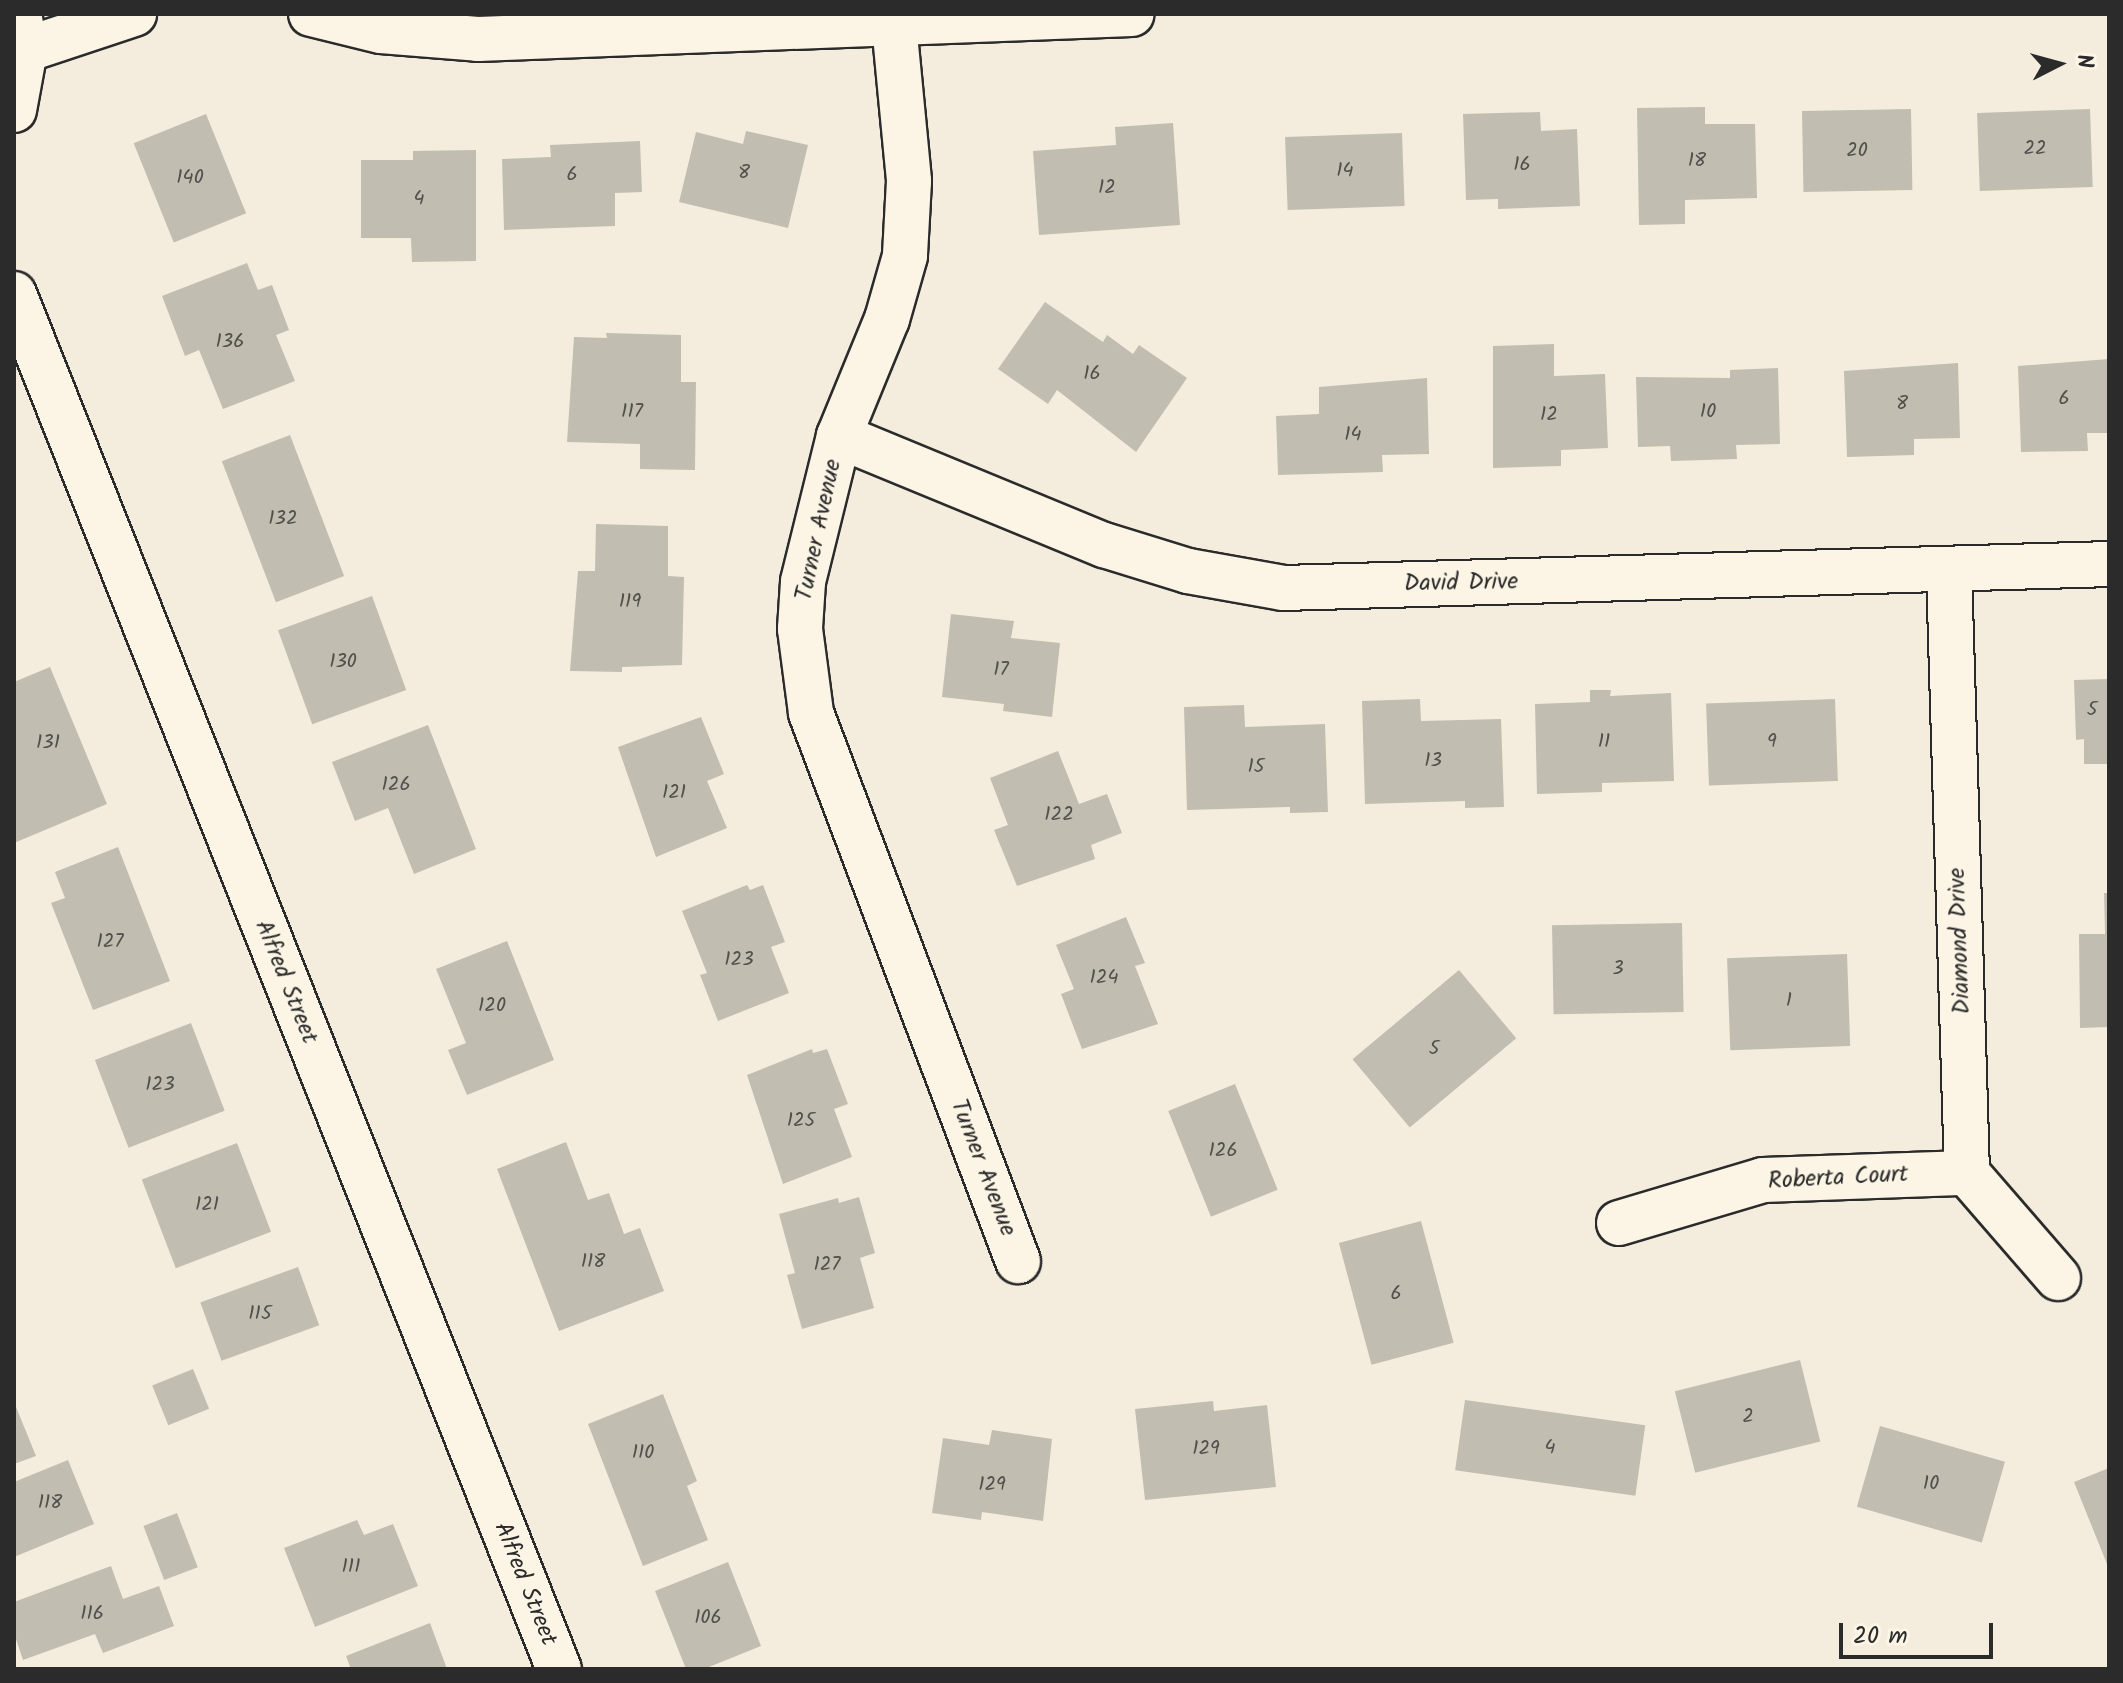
<!DOCTYPE html>
<style>
body{margin:0}
#map{position:relative;width:2123px;height:1683px;overflow:hidden;background:#f4edde;font-family:Kalam,sans-serif}
div>[style]{position:absolute}
.building>*{inset:0;background:#c2bdb1;transform-origin:0 0}
.roads{filter:drop-shadow(2px 0 #2b2b2b) drop-shadow(-2px 0 #2b2b2b) drop-shadow(0 2px #2b2b2b) drop-shadow(0 -2px #2b2b2b)}
.minor>*{height:44px;margin:-22px;padding:0 22px;transform-origin:22px;border-radius:22px;background:#fcf5e5}
span{translate:-50% -50%;white-space:nowrap;text-align:center;line-height:1.15;-webkit-text-stroke:6px #fcf5e5;paint-order:stroke}
.number-label{font-size:20px;color:#51504c}
.number-label span{-webkit-text-stroke-width:0}
.street-label{font-size:24px;color:#2b2b2b}
.frame{position:absolute;inset:0;border:16px solid #2b2b2b;pointer-events:none}
.north{position:absolute;left:2019px;top:24px;width:80px;height:80px;-webkit-text-stroke:6px #fcf5e5;paint-order:stroke;rotate:84deg;font-size:22px;font-weight:700;line-height:32px;text-align:center;color:#2b2b2b}
.north::after{content:'';display:block;margin:auto;width:28px;height:36px;background:#2b2b2b;clip-path:polygon(50% 0,100% 100%,50% 72%,0 100%)}
.scale{position:absolute;left:1839px;top:1623px;width:154px;height:36px;box-sizing:border-box;border:4px solid #2b2b2b;border-top:0;padding-left:10px;font-size:24px;line-height:28px;white-space:nowrap;color:#2b2b2b;-webkit-text-stroke:6px #fcf5e5;paint-order:stroke}
</style>
<div id="map">
<div class="building">
<div style="clip-path:polygon(1705px 107px,1705px 124px,1755px 124px,1757px 198px,1685px 200px,1685px 224px,1639px 225px,1637px 108px)"></div>
<div style="left:1911px;top:109px;width:81px;height:109px;rotate:89deg"></div>
<div style="left:2090px;top:109px;width:78px;height:113px;rotate:88deg"></div>
<div style="clip-path:polygon(1540px 112px,1541px 131px,1577px 129px,1580px 206px,1498px 209px,1498px 199px,1466px 200px,1463px 114px)"></div>
<div style="left:206px;top:114px;width:107px;height:78px;rotate:68deg"></div>
<div style="clip-path:polygon(1173px 123px,1180px 225px,1039px 235px,1033px 151px,1116px 145px,1115px 127px)"></div>
<div style="clip-path:polygon(746px 131px,808px 145px,788px 228px,679px 202px,696px 132px,743px 144px)"></div>
<div style="left:1402px;top:133px;width:73px;height:117px;rotate:88deg"></div>
<div style="clip-path:polygon(640px 141px,642px 192px,615px 193px,615px 226px,504px 230px,502px 159px,551px 157px,550px 145px)"></div>
<div style="clip-path:polygon(476px 150px,476px 261px,412px 262px,411px 238px,361px 238px,361px 160px,413px 160px,413px 151px)"></div>
<div style="clip-path:polygon(247px 263px,258px 290px,272px 285px,289px 330px,276px 335px,295px 381px,223px 409px,199px 350px,185px 356px,162px 296px)"></div>
<div style="clip-path:polygon(1045px 302px,1103px 342px,1107px 335px,1133px 354px,1139px 345px,1187px 378px,1136px 452px,1057px 390px,1048px 404px,998px 369px)"></div>
<div style="clip-path:polygon(606px 333px,681px 335px,681px 382px,696px 382px,695px 470px,640px 469px,640px 444px,567px 442px,574px 337px,607px 338px)"></div>
<div style="clip-path:polygon(1554px 344px,1554px 376px,1605px 374px,1608px 448px,1561px 450px,1561px 466px,1493px 468px,1493px 346px)"></div>
<div style="clip-path:polygon(2109px 359px,2109px 433px,2087px 433px,2088px 451px,2021px 452px,2018px 366px)"></div>
<div style="clip-path:polygon(1958px 363px,1960px 438px,1914px 439px,1914px 455px,1847px 457px,1844px 371px)"></div>
<div style="clip-path:polygon(1778px 368px,1780px 444px,1736px 445px,1737px 459px,1671px 461px,1670px 446px,1638px 447px,1636px 377px,1730px 378px,1730px 370px)"></div>
<div style="clip-path:polygon(1427px 378px,1429px 454px,1382px 455px,1383px 472px,1278px 475px,1276px 416px,1319px 414px,1319px 387px)"></div>
<div style="left:290px;top:435px;width:151px;height:73px;rotate:69deg"></div>
<div style="clip-path:polygon(596px 524px,668px 526px,668px 576px,684px 577px,682px 665px,622px 667px,622px 672px,570px 671px,578px 571px,595px 571px)"></div>
<div style="left:372px;top:596px;width:100px;height:100px;rotate:70deg"></div>
<div style="clip-path:polygon(951px 614px,1014px 621px,1011px 638px,1060px 643px,1052px 717px,1003px 711px,1004px 704px,942px 697px)"></div>
<div style="clip-path:polygon(50px 667px,107px 804px,14px 843px,14px 682px)"></div>
<div style="clip-path:polygon(2109px 679px,2109px 764px,2084px 764px,2084px 739px,2076px 740px,2074px 680px)"></div>
<div style="clip-path:polygon(1590px 690px,1611px 690px,1610px 696px,1671px 693px,1674px 781px,1602px 783px,1602px 792px,1537px 794px,1535px 704px,1590px 702px)"></div>
<div style="clip-path:polygon(1420px 699px,1421px 721px,1501px 719px,1504px 807px,1465px 808px,1465px 801px,1365px 804px,1362px 701px)"></div>
<div style="left:1835px;top:699px;width:82px;height:129px;rotate:88deg"></div>
<div style="clip-path:polygon(1244px 705px,1245px 727px,1325px 724px,1328px 812px,1290px 813px,1290px 807px,1187px 810px,1184px 707px)"></div>
<div style="clip-path:polygon(701px 717px,724px 774px,707px 781px,727px 828px,656px 857px,618px 747px)"></div>
<div style="clip-path:polygon(428px 725px,476px 849px,414px 874px,388px 808px,355px 821px,332px 762px)"></div>
<div style="clip-path:polygon(1058px 751px,1079px 804px,1107px 794px,1122px 833px,1091px 845px,1095px 859px,1017px 886px,994px 830px,1008px 825px,990px 778px)"></div>
<div style="clip-path:polygon(118px 847px,170px 981px,93px 1010px,51px 903px,65px 898px,55px 872px)"></div>
<div style="clip-path:polygon(747px 885px,750px 890px,763px 885px,785px 942px,771px 947px,789px 993px,718px 1021px,700px 975px,707px 973px,682px 911px)"></div>
<div style="clip-path:polygon(2104px 893px,2109px 893px,2109px 1027px,2080px 1028px,2079px 934px,2105px 934px)"></div>
<div style="clip-path:polygon(1126px 917px,1145px 963px,1135px 966px,1158px 1024px,1082px 1049px,1061px 994px,1074px 989px,1056px 945px)"></div>
<div style="left:1682px;top:923px;width:89px;height:130px;rotate:89deg"></div>
<div style="clip-path:polygon(507px 941px,554px 1060px,467px 1095px,448px 1050px,466px 1043px,436px 969px)"></div>
<div style="left:1847px;top:954px;width:92px;height:120px;rotate:88deg"></div>
<div style="left:1459px;top:970px;width:89px;height:139px;rotate:50deg"></div>
<div style="left:191px;top:1023px;width:94px;height:103px;rotate:69deg"></div>
<div style="clip-path:polygon(812px 1049px,813px 1053px,827px 1049px,848px 1104px,834px 1109px,852px 1157px,783px 1184px,747px 1075px)"></div>
<div style="left:1235px;top:1084px;width:114px;height:72px;rotate:68deg"></div>
<div style="clip-path:polygon(566px 1142px,588px 1200px,609px 1193px,624px 1234px,640px 1228px,664px 1291px,559px 1331px,497px 1169px)"></div>
<div style="left:237px;top:1143px;width:95px;height:102px;rotate:69deg"></div>
<div style="clip-path:polygon(859px 1197px,875px 1253px,860px 1258px,874px 1308px,802px 1329px,787px 1275px,795px 1273px,779px 1214px,838px 1198px,839px 1203px)"></div>
<div style="left:1421px;top:1221px;width:126px;height:85px;rotate:75deg"></div>
<div style="left:298px;top:1267px;width:62px;height:104px;rotate:70deg"></div>
<div style="left:1800px;top:1360px;width:84px;height:129px;rotate:76deg"></div>
<div style="left:193px;top:1369px;width:43px;height:44px;rotate:68deg"></div>
<div style="clip-path:polygon(663px 1394px,697px 1481px,687px 1486px,708px 1540px,643px 1566px,588px 1424px)"></div>
<div style="left:1465px;top:1400px;width:182px;height:71px;rotate:8deg"></div>
<div style="clip-path:polygon(1213px 1401px,1214px 1411px,1267px 1405px,1276px 1487px,1145px 1500px,1135px 1409px)"></div>
<div style="clip-path:polygon(14px 1402px,36px 1456px,14px 1464px)"></div>
<div style="left:1880px;top:1426px;width:130px;height:84px;rotate:16deg"></div>
<div style="clip-path:polygon(992px 1430px,1052px 1439px,1043px 1521px,982px 1512px,981px 1520px,932px 1513px,943px 1438px,989px 1445px)"></div>
<div style="clip-path:polygon(68px 1460px,94px 1524px,14px 1557px,14px 1482px)"></div>
<div style="clip-path:polygon(2109px 1468px,2109px 1563px,2107px 1564px,2074px 1482px)"></div>
<div style="left:177px;top:1513px;width:58px;height:36px;rotate:69deg"></div>
<div style="clip-path:polygon(357px 1520px,364px 1535px,393px 1524px,418px 1586px,315px 1627px,284px 1548px)"></div>
<div style="clip-path:polygon(728px 1562px,761px 1646px,704px 1669px,686px 1669px,655px 1591px)"></div>
<div style="clip-path:polygon(111px 1566px,123px 1599px,159px 1586px,174px 1626px,103px 1653px,95px 1634px,23px 1660px,14px 1633px,14px 1602px)"></div>
<div style="clip-path:polygon(430px 1623px,447px 1669px,351px 1669px,346px 1656px)"></div>
</div>
<div class="roads">
<div class="minor">
<div style="left:311px;top:14px;width:72px;rotate:13.7deg"></div>
<div style="left:381px;top:31px;width:97px;rotate:4.7deg"></div>
<div style="left:478px;top:39px;width:654px;rotate:-2.19deg"></div>
<div style="left:893px;top:14px;width:168px;rotate:84.5deg"></div>
<div style="left:909px;top:181px;width:75px;rotate:93.1deg"></div>
<div style="left:905px;top:256px;width:66px;rotate:105.9deg"></div>
<div style="left:887px;top:319px;width:126px;rotate:112.3deg"></div>
<div style="left:839px;top:436px;width:150px;rotate:103.9deg"></div>
<div style="left:803px;top:582px;width:47px;rotate:93.7deg"></div>
<div style="left:800px;top:629px;width:85px;rotate:82.5deg"></div>
<div style="left:811px;top:713px;width:586px;rotate:69.31deg"></div>
<div style="left:25px;top:50px;width:115px;rotate:-18.3deg"></div>
<div style="left:14px;top:110px;width:61px;rotate:-79.6deg"></div>
<div style="left:25px;top:50px;width:36px;rotate:-99deg"></div>
<div style="left:14px;top:294px;width:1479px;rotate:68.38deg"></div>
<div style="left:839px;top:436px;width:287px;rotate:22.4deg"></div>
<div style="left:1104px;top:545px;width:88px;rotate:17.2deg"></div>
<div style="left:1188px;top:571px;width:97px;rotate:10.1deg"></div>
<div style="left:1283px;top:588px;width:826px;rotate:-1.66deg"></div>
<div style="left:1949px;top:571px;width:602px;rotate:88.29deg"></div>
<div style="left:1967px;top:1173px;width:139px;rotate:49.1deg"></div>
<div style="left:1619px;top:1223px;width:150px;rotate:-16.6deg"></div>
<div style="left:1763px;top:1180px;width:204px;rotate:-2deg"></div>
</div>
</div>
<div class="number-label">
<span style="left:2035px;top:149px">22</span>
<span style="left:1857px;top:151px">20</span>
<span style="left:1697px;top:161px">18</span>
<span style="left:1522px;top:165px">16</span>
<span style="left:1345px;top:171px">14</span>
<span style="left:744px;top:173px">8</span>
<span style="left:572px;top:175px">6</span>
<span style="left:190px;top:178px">140</span>
<span style="left:1107px;top:188px">12</span>
<span style="left:419px;top:199px">4</span>
<span style="left:230px;top:342px">136</span>
<span style="left:1092px;top:374px">16</span>
<span style="left:2064px;top:399px">6</span>
<span style="left:1902px;top:404px">8</span>
<span style="left:632px;top:412px">117</span>
<span style="left:1708px;top:412px">10</span>
<span style="left:1549px;top:415px">12</span>
<span style="left:1353px;top:435px">14</span>
<span style="left:283px;top:519px">132</span>
<span style="left:630px;top:602px">119</span>
<span style="left:343px;top:662px">130</span>
<span style="left:1001px;top:670px">17</span>
<span style="left:2092px;top:710px">5</span>
<span style="left:1604px;top:742px">11</span>
<span style="left:1772px;top:742px">9</span>
<span style="left:48px;top:743px">131</span>
<span style="left:1433px;top:761px">13</span>
<span style="left:1256px;top:767px">15</span>
<span style="left:396px;top:785px">126</span>
<span style="left:674px;top:793px">121</span>
<span style="left:1059px;top:815px">122</span>
<span style="left:110px;top:942px">127</span>
<span style="left:739px;top:960px">123</span>
<span style="left:1618px;top:969px">3</span>
<span style="left:1104px;top:978px">124</span>
<span style="left:1789px;top:1001px">1</span>
<span style="left:492px;top:1006px">120</span>
<span style="left:1434px;top:1049px">5</span>
<span style="left:160px;top:1085px">123</span>
<span style="left:801px;top:1121px">125</span>
<span style="left:1223px;top:1151px">126</span>
<span style="left:207px;top:1205px">121</span>
<span style="left:593px;top:1262px">118</span>
<span style="left:827px;top:1265px">127</span>
<span style="left:1396px;top:1294px">6</span>
<span style="left:260px;top:1314px">115</span>
<span style="left:1748px;top:1417px">2</span>
<span style="left:1550px;top:1448px">4</span>
<span style="left:1206px;top:1449px">129</span>
<span style="left:643px;top:1453px">110</span>
<span style="left:1931px;top:1484px">10</span>
<span style="left:992px;top:1485px">129</span>
<span style="left:50px;top:1503px">118</span>
<span style="left:351px;top:1567px">111</span>
<span style="left:92px;top:1614px">116</span>
<span style="left:708px;top:1618px">106</span>
</div>
<div class="street-label">
<span style="left:819px;top:530px;rotate:-78deg">Turner Avenue</span>
<span style="left:1461px;top:583px;rotate:-1deg">David Drive</span>
<span style="left:1960px;top:941px;rotate:-92deg">Diamond Drive</span>
<span style="left:286px;top:982px;rotate:68deg">Alfred Street</span>
<span style="left:983px;top:1168px;rotate:69deg">Turner Avenue</span>
<span style="left:1838px;top:1178px;rotate:-3deg">Roberta Court</span>
<span style="left:525px;top:1584px;rotate:68deg">Alfred Street</span>
</div>
<div class="frame"></div>
<div class="north">N</div>
<div class="scale">20 m</div>
</div>
